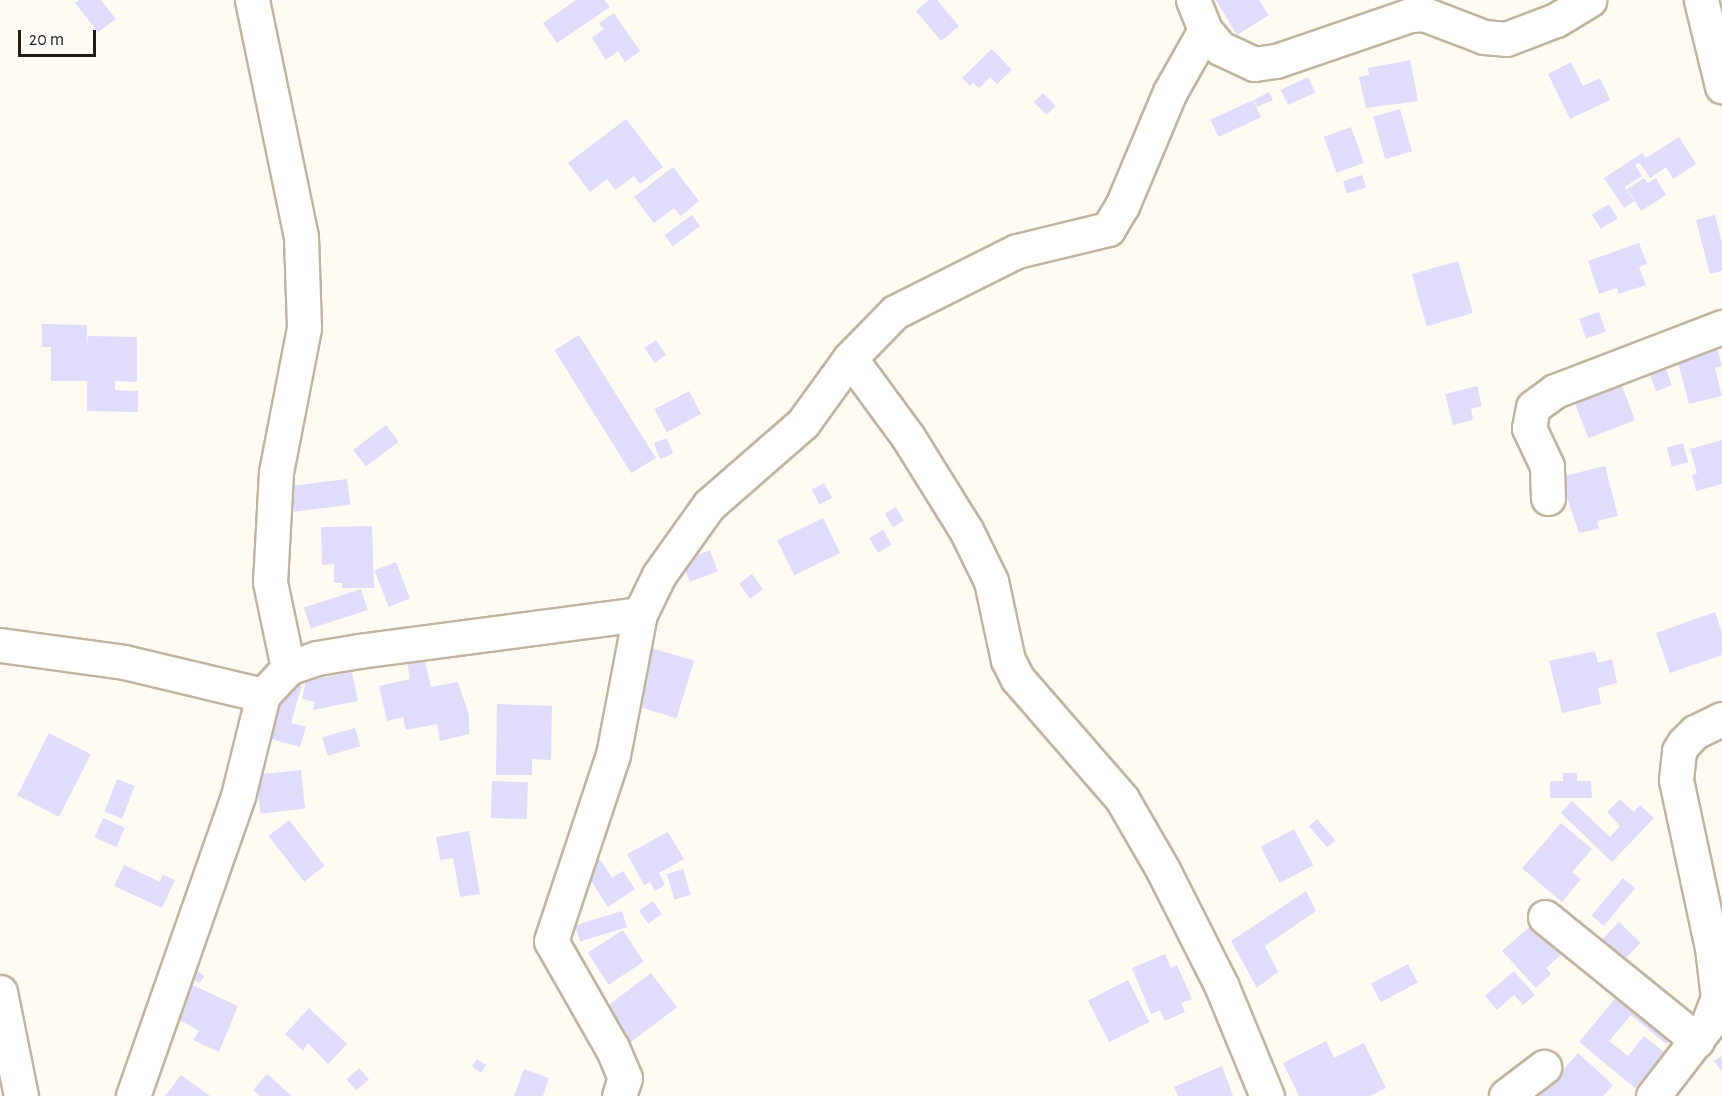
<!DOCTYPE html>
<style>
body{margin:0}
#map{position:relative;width:1722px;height:1096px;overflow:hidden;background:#fffaf2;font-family:"Alegreya Sans",sans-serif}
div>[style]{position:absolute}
.building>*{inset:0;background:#dfddfb;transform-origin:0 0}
.roads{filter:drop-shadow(2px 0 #c0b4a0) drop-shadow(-2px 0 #c0b4a0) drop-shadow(0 2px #c0b4a0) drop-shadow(0 -2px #c0b4a0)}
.minor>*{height:33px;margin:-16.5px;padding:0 16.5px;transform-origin:16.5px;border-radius:16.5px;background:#fff}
span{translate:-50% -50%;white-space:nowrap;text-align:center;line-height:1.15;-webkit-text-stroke:6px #fff;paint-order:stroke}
.scale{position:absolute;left:18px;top:30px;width:78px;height:27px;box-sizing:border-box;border:3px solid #221e17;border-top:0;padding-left:8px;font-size:18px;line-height:21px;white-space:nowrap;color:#221e17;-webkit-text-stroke:4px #fff;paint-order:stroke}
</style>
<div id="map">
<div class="building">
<div style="clip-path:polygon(79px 0,101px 0,116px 19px,98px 32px,75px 3px)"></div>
<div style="clip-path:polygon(576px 0,604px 0,610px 7px,557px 43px,543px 23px)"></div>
<div style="clip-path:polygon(929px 0,937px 0,959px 26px,941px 41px,916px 11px)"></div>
<div style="clip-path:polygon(1216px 0,1259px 0,1269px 15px,1237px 35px)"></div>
<div style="clip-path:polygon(614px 13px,640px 51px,625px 62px,618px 51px,606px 60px,592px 38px,604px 29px,599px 23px)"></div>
<div style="clip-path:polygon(992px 49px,1012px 70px,997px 84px,990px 77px,979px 88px,973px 83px,970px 86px,962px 78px)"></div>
<div style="clip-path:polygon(1410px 60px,1418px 101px,1366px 108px,1359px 77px,1369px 75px,1368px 68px)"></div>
<div style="clip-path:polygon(1571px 62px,1583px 86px,1600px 78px,1610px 100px,1570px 119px,1548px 74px)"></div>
<div style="left:1308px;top:77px;width:17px;height:30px;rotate:65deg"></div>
<div style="clip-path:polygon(1269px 92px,1273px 100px,1257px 107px,1254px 100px)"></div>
<div style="left:1043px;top:93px;width:18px;height:13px;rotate:45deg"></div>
<div style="left:1253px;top:100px;width:19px;height:47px;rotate:65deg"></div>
<div style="left:1400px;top:109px;width:44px;height:28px;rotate:74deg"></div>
<div style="clip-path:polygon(626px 119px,663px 167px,640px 184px,634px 176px,615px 190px,607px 179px,590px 192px,568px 163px)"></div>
<div style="left:1351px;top:127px;width:38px;height:29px;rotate:70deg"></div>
<div style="clip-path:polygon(1679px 137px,1696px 164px,1673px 179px,1666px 167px,1650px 178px,1640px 163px,1635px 165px,1642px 176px,1625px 187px,1634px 201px,1624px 208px,1604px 178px,1642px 153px,1646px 158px)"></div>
<div style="clip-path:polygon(673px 167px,699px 201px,681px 216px,674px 208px,654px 223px,634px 197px)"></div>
<div style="left:1362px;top:175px;width:13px;height:20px;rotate:72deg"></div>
<div style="clip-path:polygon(1644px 178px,1648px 183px,1656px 178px,1666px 195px,1641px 211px,1627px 189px)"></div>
<div style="left:1609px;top:204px;width:17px;height:20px;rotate:59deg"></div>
<div style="left:692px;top:215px;width:14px;height:34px;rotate:54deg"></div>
<div style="clip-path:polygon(1715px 215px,1722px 243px,1722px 271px,1710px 274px,1696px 220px)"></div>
<div style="clip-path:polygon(1639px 243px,1647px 264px,1639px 267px,1646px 285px,1619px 294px,1617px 288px,1599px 294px,1588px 261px)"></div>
<div style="left:1458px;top:261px;width:54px;height:48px;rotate:74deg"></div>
<div style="left:1599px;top:312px;width:21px;height:21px;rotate:71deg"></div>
<div style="clip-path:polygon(42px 324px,87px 325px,87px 350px,88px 336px,137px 337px,137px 382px,115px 381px,115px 390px,138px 391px,138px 412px,87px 411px,87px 381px,51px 381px,51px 347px,42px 347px)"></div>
<div style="left:579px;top:335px;width:145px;height:29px;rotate:58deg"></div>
<div style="left:656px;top:340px;width:18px;height:14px;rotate:56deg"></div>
<div style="clip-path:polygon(1717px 348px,1722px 366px,1715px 368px,1722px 396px,1689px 404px,1677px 359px)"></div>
<div style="left:1664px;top:364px;width:23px;height:17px;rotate:70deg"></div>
<div style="left:1620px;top:381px;width:42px;height:50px;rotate:69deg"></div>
<div style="clip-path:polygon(1477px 386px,1482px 406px,1471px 409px,1473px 420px,1453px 425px,1445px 394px)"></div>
<div style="left:689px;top:391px;width:26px;height:39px;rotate:62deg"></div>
<div style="left:386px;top:425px;width:21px;height:41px;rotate:53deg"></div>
<div style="left:667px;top:438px;width:17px;height:14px;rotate:69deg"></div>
<div style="clip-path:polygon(1722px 440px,1722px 484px,1696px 491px,1692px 475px,1697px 473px,1690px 449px)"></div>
<div style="left:1683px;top:443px;width:20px;height:17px;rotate:75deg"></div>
<div style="clip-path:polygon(1605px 466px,1618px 516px,1597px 521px,1599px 529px,1579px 533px,1560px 477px)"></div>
<div style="left:347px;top:479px;width:26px;height:67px;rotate:83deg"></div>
<div style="left:824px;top:483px;width:17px;height:14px;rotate:62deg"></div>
<div style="left:896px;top:507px;width:16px;height:13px;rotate:60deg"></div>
<div style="left:823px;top:518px;width:39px;height:51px;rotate:64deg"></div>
<div style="clip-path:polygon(372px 526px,374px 588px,342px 588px,342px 583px,334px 583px,334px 564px,322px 565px,321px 527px)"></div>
<div style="left:883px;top:530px;width:17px;height:16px;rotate:59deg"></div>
<div style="left:710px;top:550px;width:23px;height:30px;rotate:70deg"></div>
<div style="left:396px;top:562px;width:39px;height:23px;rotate:69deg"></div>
<div style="left:752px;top:574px;width:19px;height:16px;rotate:54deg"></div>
<div style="left:361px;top:589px;width:22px;height:60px;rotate:72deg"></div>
<div style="clip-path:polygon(1715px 612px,1722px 633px,1722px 655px,1670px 673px,1656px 633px)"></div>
<div style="left:652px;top:648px;width:44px;height:60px;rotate:17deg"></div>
<div style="clip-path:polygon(1595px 651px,1598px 663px,1612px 659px,1617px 683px,1598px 688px,1601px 704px,1562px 713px,1549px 661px)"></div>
<div style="clip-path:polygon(424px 658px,431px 687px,458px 682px,469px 715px,469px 734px,440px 741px,437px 724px,406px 730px,403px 717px,387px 721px,379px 686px,410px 679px,407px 662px)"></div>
<div style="clip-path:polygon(352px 672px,358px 701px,313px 710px,315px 702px,302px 699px,306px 681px)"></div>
<div style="clip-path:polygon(280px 679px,302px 685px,291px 723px,306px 727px,300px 747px,264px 737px)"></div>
<div style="clip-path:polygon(497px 704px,552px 706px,551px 760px,532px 759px,532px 775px,496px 775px)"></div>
<div style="left:355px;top:728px;width:19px;height:34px;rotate:74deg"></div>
<div style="left:49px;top:733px;width:47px;height:70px;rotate:27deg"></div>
<div style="left:301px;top:770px;width:39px;height:45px;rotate:84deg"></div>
<div style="clip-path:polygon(1563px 773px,1577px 773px,1577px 781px,1591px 781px,1592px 798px,1550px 798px,1550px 781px,1563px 781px)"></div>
<div style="left:117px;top:779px;width:19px;height:35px;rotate:21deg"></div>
<div style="left:492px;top:781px;width:36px;height:37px;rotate:2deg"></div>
<div style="clip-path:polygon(1620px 799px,1634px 812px,1640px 805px,1654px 818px,1612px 862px,1561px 813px,1572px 801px,1610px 837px,1620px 826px,1607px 812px)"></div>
<div style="left:103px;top:818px;width:24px;height:21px;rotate:24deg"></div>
<div style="left:1317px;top:819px;width:28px;height:11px;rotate:49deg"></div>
<div style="left:289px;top:820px;width:58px;height:26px;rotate:52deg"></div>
<div style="clip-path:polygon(1561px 823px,1592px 849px,1572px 872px,1581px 879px,1562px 902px,1522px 868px)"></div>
<div style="left:1294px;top:829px;width:41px;height:38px;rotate:62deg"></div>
<div style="clip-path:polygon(469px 831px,480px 894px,460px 897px,453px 858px,440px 860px,436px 837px)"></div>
<div style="clip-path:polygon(668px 832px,684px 859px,659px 873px,665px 885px,655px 891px,650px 882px,644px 885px,627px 854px)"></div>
<div style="clip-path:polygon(600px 859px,612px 878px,623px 871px,635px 889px,608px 907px,584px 870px)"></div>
<div style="clip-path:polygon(124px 865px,160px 882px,163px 875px,175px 880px,162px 908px,114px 886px)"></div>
<div style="left:683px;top:869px;width:27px;height:17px;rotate:73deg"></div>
<div style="left:1623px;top:878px;width:16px;height:49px;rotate:40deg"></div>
<div style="clip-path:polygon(1306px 891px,1316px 911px,1265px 946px,1278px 972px,1257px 988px,1231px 941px)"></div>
<div style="left:653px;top:901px;width:16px;height:17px;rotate:55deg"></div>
<div style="left:622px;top:911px;width:17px;height:49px;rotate:73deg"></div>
<div style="clip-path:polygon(1535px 922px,1563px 953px,1546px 968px,1551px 974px,1536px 988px,1502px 951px)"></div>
<div style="left:1619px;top:922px;width:30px;height:28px;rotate:44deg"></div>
<div style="left:623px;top:930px;width:38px;height:42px;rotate:57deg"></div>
<div style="clip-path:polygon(1165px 954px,1171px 968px,1177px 965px,1192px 999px,1181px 1003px,1185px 1012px,1165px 1021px,1160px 1010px,1151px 1014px,1132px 968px)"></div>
<div style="left:1408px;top:964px;width:21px;height:42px;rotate:62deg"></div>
<div style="left:193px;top:968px;width:14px;height:9px;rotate:34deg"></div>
<div style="clip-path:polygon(1514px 971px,1535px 995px,1523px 1005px,1514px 995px,1497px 1010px,1485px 996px)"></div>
<div style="left:651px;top:973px;width:43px;height:63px;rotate:53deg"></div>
<div style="left:1128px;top:980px;width:47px;height:45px;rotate:63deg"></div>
<div style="clip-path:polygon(186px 982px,238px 1006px,219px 1052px,193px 1040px,199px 1031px,171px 1015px)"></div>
<div style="clip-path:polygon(1622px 990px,1675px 1034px,1666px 1044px,1631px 1015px,1609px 1041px,1628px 1056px,1644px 1036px,1664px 1052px,1635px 1088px,1579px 1042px)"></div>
<div style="clip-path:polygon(309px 1008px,347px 1044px,328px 1064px,308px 1043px,303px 1051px,285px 1034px)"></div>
<div style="clip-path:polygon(1326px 1041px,1334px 1058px,1364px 1043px,1386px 1088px,1370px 1096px,1299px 1096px,1283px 1063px)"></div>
<div style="clip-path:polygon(1578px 1053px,1613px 1085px,1603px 1096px,1540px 1096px)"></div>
<div style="clip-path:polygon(1722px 1056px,1722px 1072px,1714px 1061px)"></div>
<div style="left:477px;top:1059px;width:11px;height:9px;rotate:34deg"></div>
<div style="clip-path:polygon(1222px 1066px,1233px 1096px,1178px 1096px,1174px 1087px)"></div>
<div style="left:359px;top:1068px;width:15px;height:17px;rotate:48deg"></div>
<div style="clip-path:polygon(524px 1069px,549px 1078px,543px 1096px,514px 1096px)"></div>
<div style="clip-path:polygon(267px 1074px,292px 1096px,260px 1096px,253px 1090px)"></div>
<div style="clip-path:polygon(181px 1075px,210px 1096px,165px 1096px)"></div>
</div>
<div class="roads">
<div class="minor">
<div style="left:252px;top:0;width:242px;rotate:78.3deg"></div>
<div style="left:301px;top:237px;width:91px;rotate:88.1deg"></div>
<div style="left:304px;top:328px;width:147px;rotate:101deg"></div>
<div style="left:276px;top:472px;width:110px;rotate:93.1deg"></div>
<div style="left:270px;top:582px;width:88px;rotate:78.2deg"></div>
<div style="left:1193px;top:0;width:32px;rotate:68deg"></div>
<div style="left:1205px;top:30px;width:23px;rotate:50deg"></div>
<div style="left:1220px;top:48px;width:38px;rotate:25deg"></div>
<div style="left:1254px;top:64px;width:22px;rotate:-8deg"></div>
<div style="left:1276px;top:61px;width:142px;rotate:-18.9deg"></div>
<div style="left:1410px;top:15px;width:14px;rotate:-4deg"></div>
<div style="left:1424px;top:14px;width:64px;rotate:21deg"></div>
<div style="left:1484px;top:37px;width:22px;rotate:5deg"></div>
<div style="left:1506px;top:39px;width:53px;rotate:-20.8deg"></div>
<div style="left:1556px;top:20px;width:39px;rotate:-31deg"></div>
<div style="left:1701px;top:0;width:89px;rotate:76.3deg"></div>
<div style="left:850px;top:358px;width:98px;rotate:53.7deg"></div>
<div style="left:908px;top:437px;width:110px;rotate:58.1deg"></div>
<div style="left:966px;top:530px;width:57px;rotate:63.9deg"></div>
<div style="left:991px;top:581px;width:81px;rotate:77.9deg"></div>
<div style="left:1008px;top:660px;width:20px;rotate:63deg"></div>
<div style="left:1017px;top:678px;width:160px;rotate:49deg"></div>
<div style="left:1122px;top:799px;width:82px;rotate:60deg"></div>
<div style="left:1163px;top:870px;width:131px;rotate:63.2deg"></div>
<div style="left:1222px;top:987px;width:118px;rotate:67.6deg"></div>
<div style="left:1548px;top:498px;width:32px;rotate:-92deg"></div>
<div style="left:1547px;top:466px;width:42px;rotate:-115.3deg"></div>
<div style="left:1529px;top:428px;width:21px;rotate:-79deg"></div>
<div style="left:1533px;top:407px;width:27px;rotate:-36deg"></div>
<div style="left:1555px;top:391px;width:179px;rotate:-21deg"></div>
<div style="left:0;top:645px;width:125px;rotate:7.8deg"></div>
<div style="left:124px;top:662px;width:143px;rotate:13.4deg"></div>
<div style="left:1545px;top:917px;width:196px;rotate:39deg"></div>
<div style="left:0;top:992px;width:106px;rotate:78.6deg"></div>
<div style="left:133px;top:1096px;width:318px;rotate:-70.7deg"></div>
<div style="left:238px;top:796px;width:104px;rotate:-76.1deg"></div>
<div style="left:263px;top:695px;width:37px;rotate:-47deg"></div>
<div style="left:288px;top:668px;width:31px;rotate:-19deg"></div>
<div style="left:317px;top:658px;width:43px;rotate:-9.5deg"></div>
<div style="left:359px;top:651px;width:283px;rotate:-7.5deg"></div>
<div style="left:619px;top:1096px;width:19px;rotate:-72deg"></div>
<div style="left:625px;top:1078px;width:33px;rotate:-113deg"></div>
<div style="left:612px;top:1048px;width:123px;rotate:-119.7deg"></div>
<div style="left:551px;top:941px;width:196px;rotate:-71.6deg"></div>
<div style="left:613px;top:755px;width:144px;rotate:-79.2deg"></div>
<div style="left:640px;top:614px;width:43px;rotate:-64deg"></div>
<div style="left:659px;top:575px;width:86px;rotate:-54.5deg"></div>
<div style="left:709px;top:505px;width:125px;rotate:-41.1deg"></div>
<div style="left:803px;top:423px;width:80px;rotate:-54.1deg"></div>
<div style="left:850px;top:358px;width:64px;rotate:-45.6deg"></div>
<div style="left:895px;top:312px;width:136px;rotate:-26.6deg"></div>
<div style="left:1017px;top:251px;width:94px;rotate:-13.6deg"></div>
<div style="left:1108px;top:229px;width:27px;rotate:-59deg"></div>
<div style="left:1122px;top:206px;width:124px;rotate:-67.2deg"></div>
<div style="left:1170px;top:92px;width:71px;rotate:-60.6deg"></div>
<div style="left:1506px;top:1096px;width:48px;rotate:-37.3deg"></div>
<div style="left:1653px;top:1096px;width:88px;rotate:-52.4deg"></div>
<div style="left:1707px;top:1026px;width:30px;rotate:-69deg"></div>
<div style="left:1718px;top:998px;width:50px;rotate:-96.8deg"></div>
<div style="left:1712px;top:948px;width:172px;rotate:-102.1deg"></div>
<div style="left:1676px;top:780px;width:29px;rotate:-84deg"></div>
<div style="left:1679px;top:751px;width:9px;rotate:-58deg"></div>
<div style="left:1684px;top:743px;width:16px;rotate:-45deg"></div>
<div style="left:1695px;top:732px;width:30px;rotate:-26deg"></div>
</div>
</div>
<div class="scale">20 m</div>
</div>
